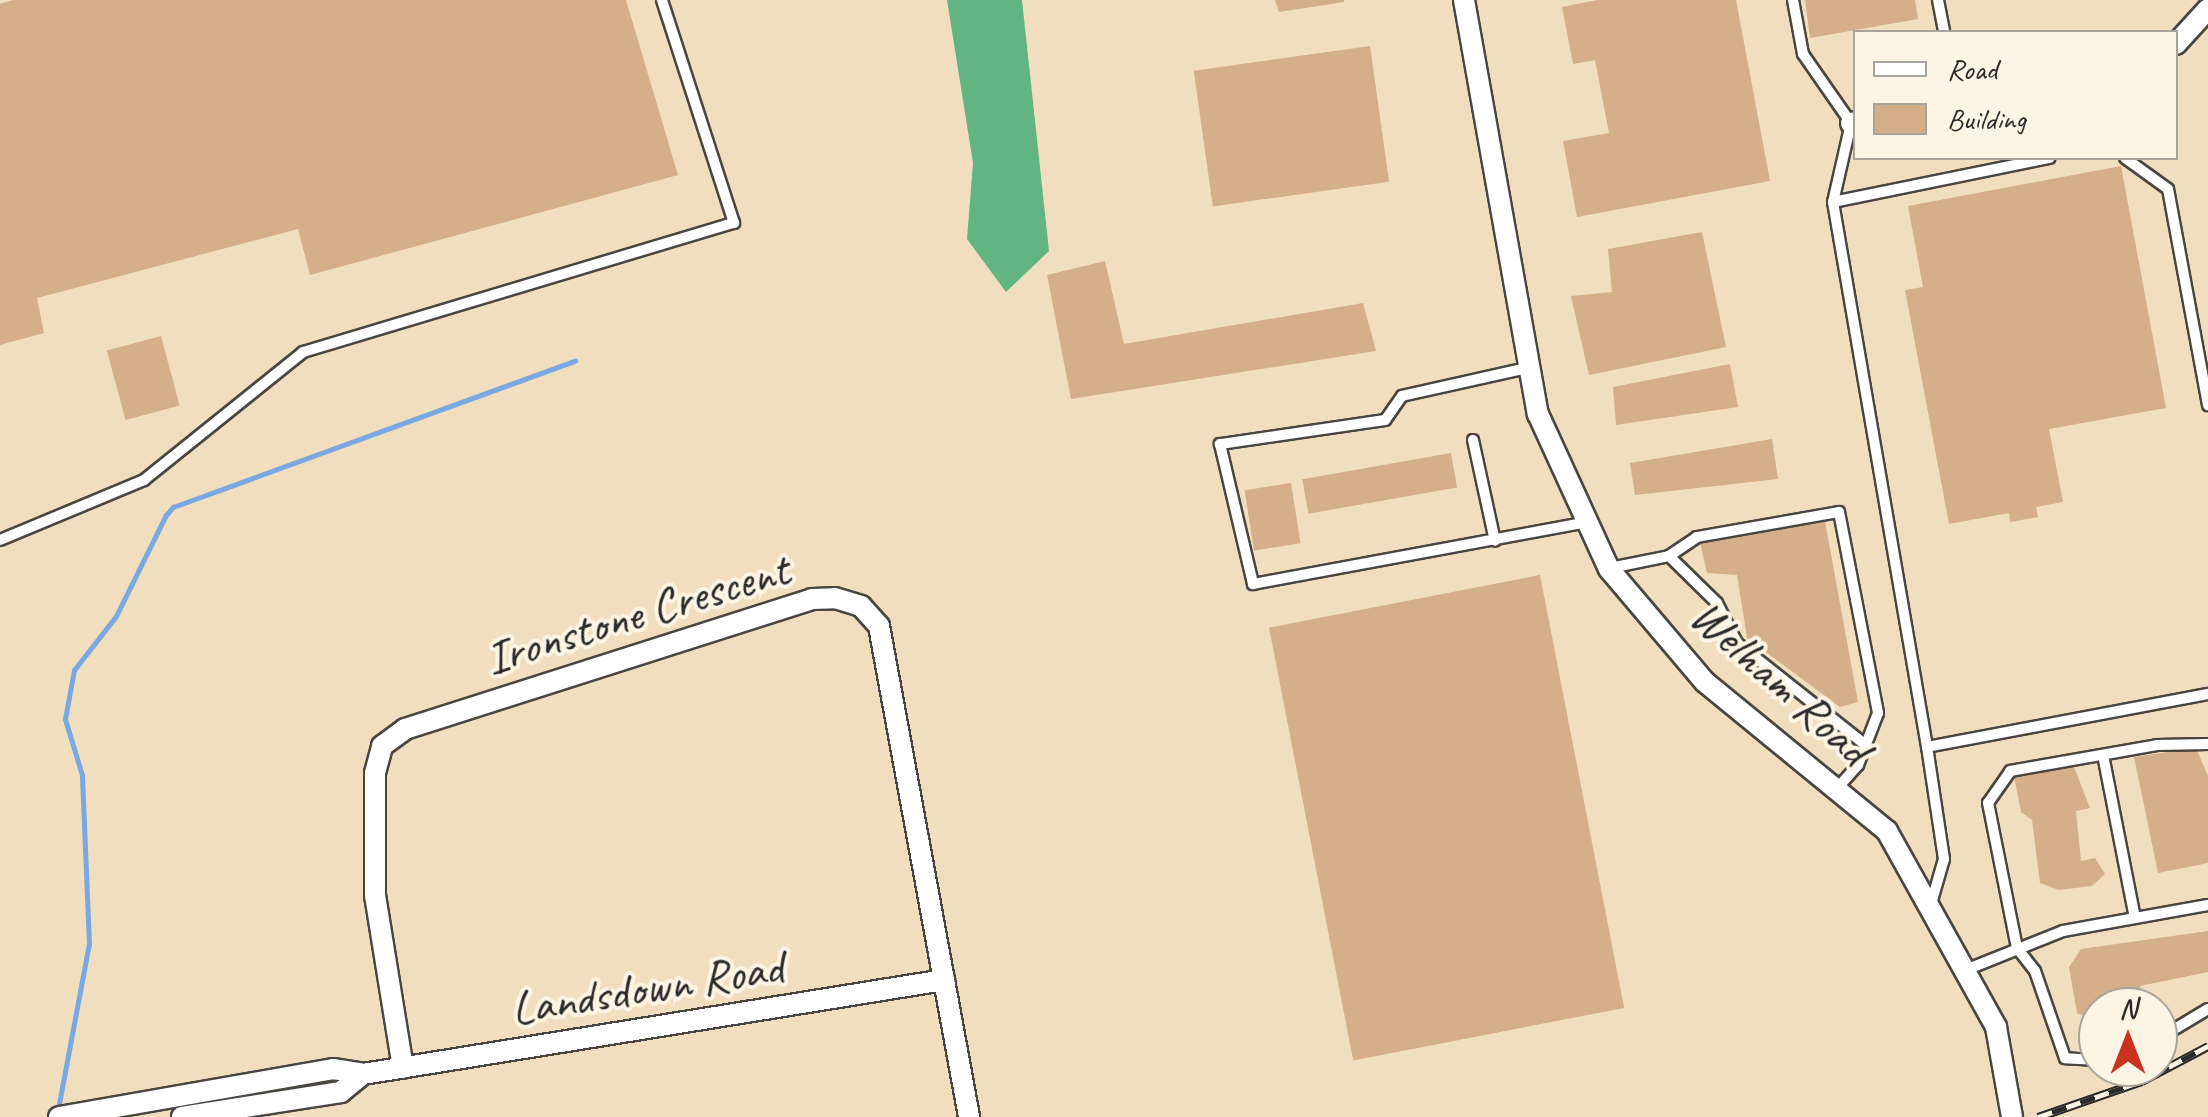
<!DOCTYPE html>
<style>
body{margin:0}
#map{position:relative;width:2208px;height:1117px;overflow:hidden;background:#f1debe;font-family:Caveat,sans-serif}
div>[style]{position:absolute}
.forest>*{inset:0;background:#62b480}
.stream>*{height:5px;margin:-2.5px;padding:0 2.5px;transform-origin:2.5px;border-radius:2.5px;background:#7aa8e3}
.building>*{inset:0;background:#d4af89;transform-origin:0 0}
.roads{filter:drop-shadow(2px 0 #494641) drop-shadow(-2px 0 #494641) drop-shadow(0 2px #494641) drop-shadow(0 -2px #494641)}
.lane>*{height:10px;margin:-5px;padding:0 5px;transform-origin:5px;border-radius:5px;background:#fff}
.street>*{height:20px;margin:-10px;padding:0 10px;transform-origin:10px;border-radius:10px;background:#fff}
.rail>*{height:9px;margin-top:-4.5px;transform-origin:0;background:repeating-linear-gradient(90deg,#fcf5e5 0 15px,#2b2b2b 0 30px);box-sizing:border-box;border-block:2px solid #2b2b2b}
span{translate:-50% -50%;white-space:nowrap;text-align:center;line-height:1.15;-webkit-text-stroke:8px #fcf5e5;paint-order:stroke}
.street-label{font-size:48px;color:#2b2b2b}
.legend{position:absolute;left:1853px;top:30px;width:325px;height:130px;box-sizing:border-box;background:#fcf5e5;border:2px solid #a8a49b;margin:0;padding:12px 18px;list-style:none;font-size:30px;color:#2b2b2b}
.legend li{display:flex;align-items:center;gap:20px;height:50px}
.legend b{width:50px;border:2px solid #a8a49b}
.north{position:absolute;left:2078px;top:987px;width:100px;height:100px;box-sizing:border-box;background:#fcf5e5;border:2px solid #a8a49b;border-radius:50%;rotate:0deg;font-size:28px;font-weight:700;line-height:40px;text-align:center;color:#2b2b2b}
.north::after{content:'';display:block;margin:auto;width:35px;height:45px;background:#c8321e;clip-path:polygon(50% 0,100% 100%,50% 72%,0 100%)}
</style>
<div id="map">
<div class="forest">
<div style="clip-path:polygon(947px 0,1022px 0,1049px 251px,1006px 292px,967px 239px,973px 163px)"></div>
</div>
<div class="stream">
<div style="left:58px;top:1109px;width:168px;rotate:-79.4deg"></div>
<div style="left:89px;top:944px;width:169px;rotate:-92.4deg"></div>
<div style="left:82px;top:775px;width:59px;rotate:-106.9deg"></div>
<div style="left:65px;top:719px;width:50px;rotate:-79.6deg"></div>
<div style="left:74px;top:670px;width:68px;rotate:-52.1deg"></div>
<div style="left:116px;top:616px;width:113px;rotate:-63.7deg"></div>
<div style="left:166px;top:515px;width:11px;rotate:-49deg"></div>
<div style="left:173px;top:507px;width:428px;rotate:-20deg"></div>
</div>
<div class="building">
<div style="clip-path:polygon(13px 0,626px 0,678px 175px,310px 275px,298px 229px,37px 298px,44px 333px,0 345px,0 4px)"></div>
<div style="clip-path:polygon(1275px 0,1344px 0,1344px 2px,1279px 12px)"></div>
<div style="clip-path:polygon(1597px 0,1736px 0,1770px 181px,1577px 217px,1563px 141px,1609px 133px,1595px 60px,1573px 64px,1562px 7px)"></div>
<div style="clip-path:polygon(1805px 0,1915px 0,1918px 19px,1810px 38px)"></div>
<div style="left:1370px;top:46px;width:137px;height:178px;rotate:82deg"></div>
<div style="clip-path:polygon(2121px 166px,2166px 408px,2049px 429px,2063px 502px,2036px 507px,2038px 517px,2010px 522px,2009px 513px,1949px 524px,1905px 290px,1923px 287px,1908px 206px)"></div>
<div style="clip-path:polygon(1702px 232px,1726px 347px,1589px 375px,1571px 296px,1612px 292px,1608px 249px)"></div>
<div style="clip-path:polygon(1105px 261px,1124px 344px,1363px 303px,1376px 351px,1071px 399px,1047px 275px)"></div>
<div style="left:161px;top:336px;width:72px;height:56px;rotate:75deg"></div>
<div style="clip-path:polygon(1730px 364px,1738px 407px,1616px 425px,1613px 387px)"></div>
<div style="clip-path:polygon(1772px 439px,1778px 479px,1635px 495px,1630px 463px)"></div>
<div style="left:1451px;top:453px;width:35px;height:151px;rotate:80deg"></div>
<div style="left:1291px;top:483px;width:61px;height:47px;rotate:81deg"></div>
<div style="clip-path:polygon(1824px 516px,1858px 702px,1840px 707px,1747px 638px,1737px 575px,1707px 573px,1699px 538px)"></div>
<div style="left:1540px;top:575px;width:441px;height:276px;rotate:79deg"></div>
<div style="clip-path:polygon(2196px 748px,2208px 776px,2208px 863px,2158px 873px,2134px 757px)"></div>
<div style="clip-path:polygon(2074px 767px,2090px 808px,2076px 811px,2081px 861px,2095px 858px,2105px 874px,2092px 886px,2059px 890px,2040px 883px,2032px 820px,2021px 812px,2014px 776px)"></div>
<div style="clip-path:polygon(2208px 931px,2208px 972px,2140px 986px,2141px 1007px,2098px 1007px,2098px 1022px,2077px 1013px,2069px 967px,2081px 949px)"></div>
</div>
<div class="roads">
<div class="lane">
<div style="left:1793px;top:0;width:55px;rotate:79.5deg"></div>
<div style="left:1803px;top:54px;width:84px;rotate:55.2deg"></div>
<div style="left:1851px;top:123px;width:81px;rotate:102.8deg"></div>
<div style="left:1833px;top:202px;width:553px;rotate:80.21deg"></div>
<div style="left:1938px;top:0;width:33px;rotate:79deg"></div>
<div style="left:2125px;top:158px;width:53px;rotate:35.8deg"></div>
<div style="left:2168px;top:189px;width:220px;rotate:79.5deg"></div>
<div style="left:1833px;top:202px;width:221px;rotate:-11.5deg"></div>
<div style="left:1527px;top:368px;width:128px;rotate:167.4deg"></div>
<div style="left:1402px;top:396px;width:29px;rotate:125deg"></div>
<div style="left:1385px;top:420px;width:167px;rotate:171.7deg"></div>
<div style="left:1220px;top:444px;width:144px;rotate:76.7deg"></div>
<div style="left:1253px;top:584px;width:339px;rotate:-10.5deg"></div>
<div style="left:1473px;top:440px;width:103px;rotate:77.7deg"></div>
<div style="left:0;top:540px;width:156px;rotate:-22.6deg"></div>
<div style="left:144px;top:480px;width:204px;rotate:-38.8deg"></div>
<div style="left:303px;top:352px;width:450px;rotate:-16.7deg"></div>
<div style="left:734px;top:223px;width:234px;rotate:-107.9deg"></div>
<div style="left:1669px;top:556px;width:67px;rotate:44.4deg"></div>
<div style="left:1717px;top:603px;width:45px;rotate:63.4deg"></div>
<div style="left:1737px;top:643px;width:166px;rotate:38.4deg"></div>
<div style="left:1610px;top:568px;width:60px;rotate:-11.5deg"></div>
<div style="left:1669px;top:556px;width:34px;rotate:-34deg"></div>
<div style="left:1697px;top:537px;width:144px;rotate:-10deg"></div>
<div style="left:1839px;top:512px;width:205px;rotate:79deg"></div>
<div style="left:1878px;top:713px;width:56px;rotate:111deg"></div>
<div style="left:1858px;top:765px;width:30px;rotate:132deg"></div>
<div style="left:2103px;top:755px;width:166px;rotate:78.9deg"></div>
<div style="left:1931px;top:904px;width:47px;rotate:-73.9deg"></div>
<div style="left:1944px;top:859px;width:113px;rotate:-98.6deg"></div>
<div style="left:1927px;top:747px;width:286px;rotate:-10.7deg"></div>
<div style="left:1968px;top:969px;width:102px;rotate:-21.8deg"></div>
<div style="left:2063px;top:931px;width:147px;rotate:-10.2deg"></div>
<div style="left:2158px;top:1039px;width:58px;rotate:-31deg"></div>
<div style="left:2098px;top:1060px;width:33px;rotate:-177deg"></div>
<div style="left:2065px;top:1058px;width:92px;rotate:-109deg"></div>
<div style="left:2035px;top:971px;width:29px;rotate:-128deg"></div>
<div style="left:2017px;top:948px;width:148px;rotate:-101.3deg"></div>
<div style="left:1988px;top:803px;width:39px;rotate:-55deg"></div>
<div style="left:2010px;top:771px;width:149px;rotate:-10deg"></div>
<div style="left:2157px;top:745px;width:51px;rotate:-1.1deg"></div>
</div>
<div class="street">
<div style="left:1464px;top:0;width:421px;rotate:79.9deg"></div>
<div style="left:1538px;top:414px;width:170px;rotate:65.4deg"></div>
<div style="left:1609px;top:569px;width:148px;rotate:49.7deg"></div>
<div style="left:1705px;top:682px;width:235px;rotate:39.3deg"></div>
<div style="left:1887px;top:831px;width:224px;rotate:60.9deg"></div>
<div style="left:1996px;top:1027px;width:91px;rotate:79.9deg"></div>
<div style="left:2176px;top:44px;width:47px;rotate:-47.6deg"></div>
<div style="left:1851px;top:123px;width:5px;rotate:-11deg"></div>
<div style="left:403px;top:1068px;width:174px;rotate:-99.2deg"></div>
<div style="left:375px;top:896px;width:123px;rotate:-90deg"></div>
<div style="left:375px;top:773px;width:28px;rotate:-75deg"></div>
<div style="left:382px;top:746px;width:29px;rotate:-36deg"></div>
<div style="left:405px;top:729px;width:427px;rotate:-17.7deg"></div>
<div style="left:812px;top:599px;width:23px;rotate:-2deg"></div>
<div style="left:835px;top:598px;width:27px;rotate:17deg"></div>
<div style="left:861px;top:606px;width:27px;rotate:48deg"></div>
<div style="left:879px;top:626px;width:499px;rotate:79.6deg"></div>
<div style="left:363px;top:1074px;width:589px;rotate:-9.19deg"></div>
<div style="left:59px;top:1117px;width:278px;rotate:-9.9deg"></div>
<div style="left:333px;top:1069px;width:30px;rotate:9deg"></div>
<div style="left:363px;top:1074px;width:28px;rotate:141deg"></div>
<div style="left:341px;top:1092px;width:161px;rotate:171.1deg"></div>
</div>
</div>
<div class="rail">
<div style="left:2038px;top:1117px;width:110px;rotate:-19.1deg"></div>
<div style="left:2142px;top:1081px;width:75px;rotate:-27.9deg"></div>
</div>
<div class="street-label">
<span style="left:637px;top:614px;rotate:-17deg">Ironstone Crescent</span>
<span style="left:1780px;top:682px;rotate:42deg">Welham Road</span>
<span style="left:647px;top:988px;rotate:-9deg">Landsdown Road</span>
</div>
<ul class="legend">
<li><b style="height:12px;background:#fff"></b>Road</li>
<li><b style="height:28px;background:#d4af89"></b>Building</li>
</ul>
<div class="north">N</div>
</div>
